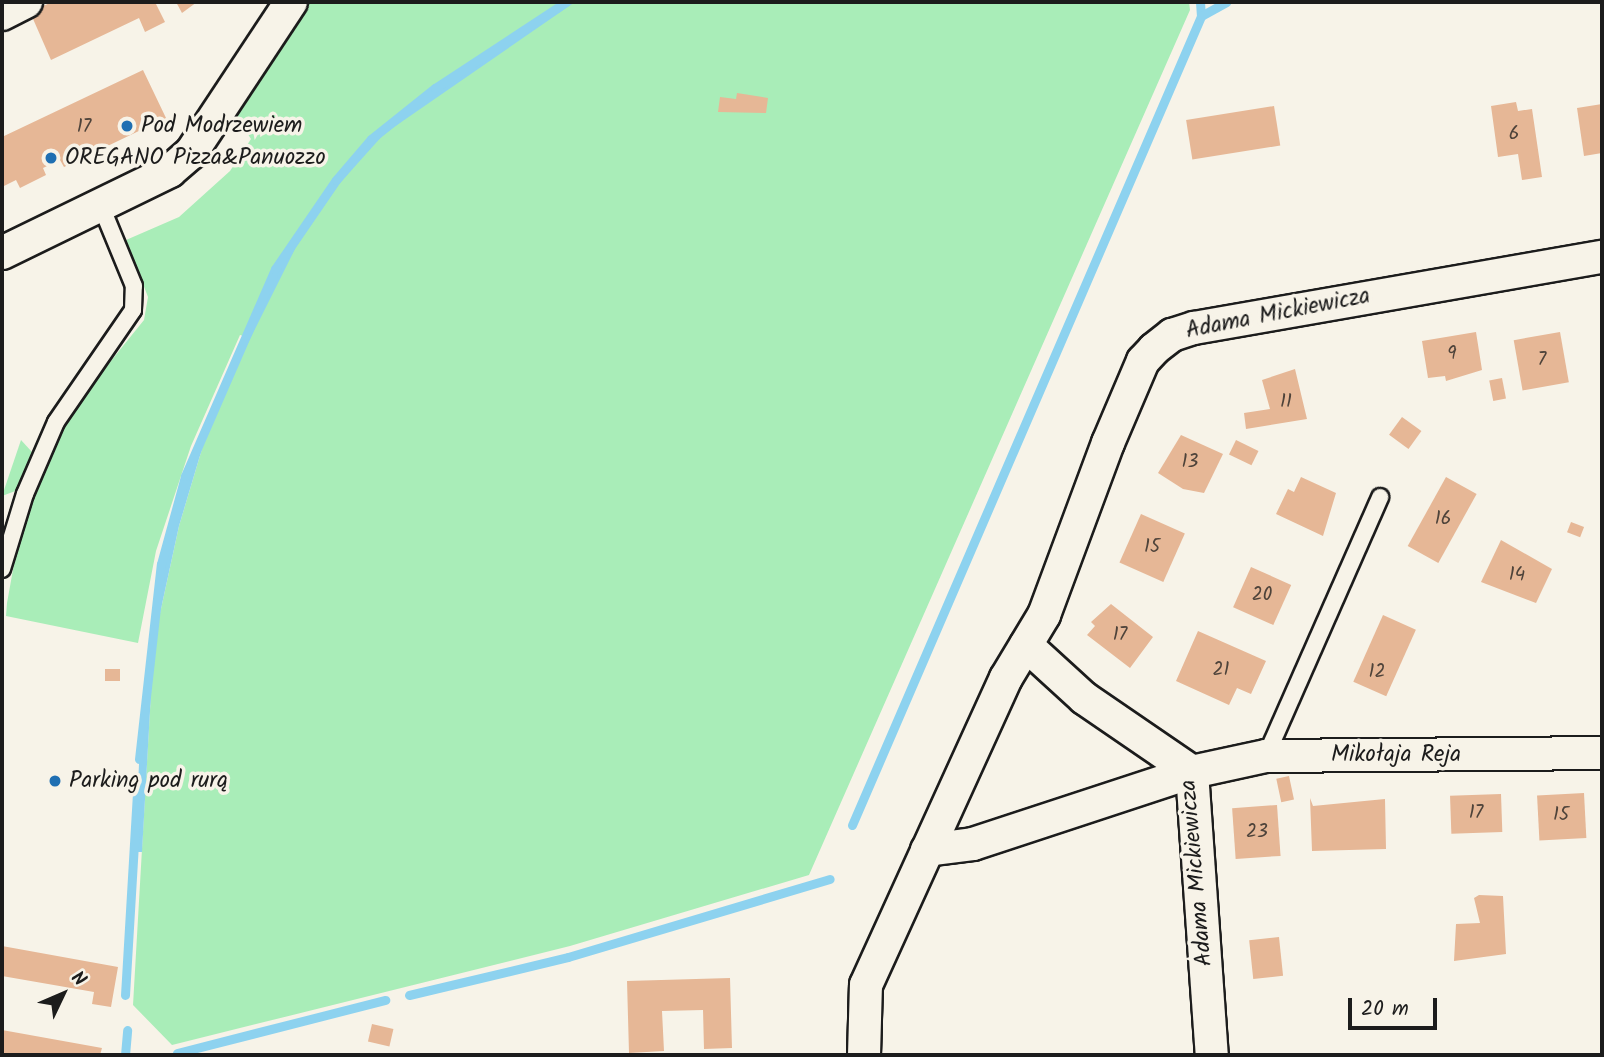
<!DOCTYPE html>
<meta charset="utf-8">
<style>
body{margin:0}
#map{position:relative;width:1604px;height:1057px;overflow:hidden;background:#f7f3e8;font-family:Kalam,sans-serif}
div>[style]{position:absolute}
.green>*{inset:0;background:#a9edb8}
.water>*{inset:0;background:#8dd2ef}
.stream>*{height:9px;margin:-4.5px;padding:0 4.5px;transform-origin:4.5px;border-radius:4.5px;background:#8dd2ef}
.building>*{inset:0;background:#e6b796;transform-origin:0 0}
.roads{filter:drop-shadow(2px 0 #1c1c1c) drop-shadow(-2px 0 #1c1c1c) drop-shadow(0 2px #1c1c1c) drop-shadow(0 -2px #1c1c1c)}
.service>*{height:16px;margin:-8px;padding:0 8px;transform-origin:8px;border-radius:8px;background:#f7f3e8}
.minor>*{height:32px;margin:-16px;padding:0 16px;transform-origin:16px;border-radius:16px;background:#f7f3e8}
.dots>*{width:19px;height:19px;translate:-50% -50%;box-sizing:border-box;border:4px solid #f7f3e8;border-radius:50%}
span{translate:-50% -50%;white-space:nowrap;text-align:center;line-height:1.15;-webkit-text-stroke:7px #f7f3e8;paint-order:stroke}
.number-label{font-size:19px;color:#4e433a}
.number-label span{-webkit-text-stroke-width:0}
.poi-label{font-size:23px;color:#1c1c1c}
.left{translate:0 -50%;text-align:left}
.street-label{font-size:23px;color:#1c1c1c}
.frame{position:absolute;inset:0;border:4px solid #1c1c1c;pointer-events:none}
.north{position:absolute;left:28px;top:959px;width:70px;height:70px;-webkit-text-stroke:5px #f7f3e8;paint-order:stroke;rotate:46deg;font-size:19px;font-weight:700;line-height:28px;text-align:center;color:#1c1c1c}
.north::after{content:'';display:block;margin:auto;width:24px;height:32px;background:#1c1c1c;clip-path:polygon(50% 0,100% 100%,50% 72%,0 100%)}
.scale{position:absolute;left:1348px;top:998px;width:89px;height:32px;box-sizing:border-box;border:4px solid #1c1c1c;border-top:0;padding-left:9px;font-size:21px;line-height:24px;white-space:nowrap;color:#1c1c1c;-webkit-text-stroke:5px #f7f3e8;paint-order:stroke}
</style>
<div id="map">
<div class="green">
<div style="clip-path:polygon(305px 2px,1189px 2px,1190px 10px,809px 875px,570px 946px,172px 1045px,133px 1005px,154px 641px,179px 526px,210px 422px,250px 338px,240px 335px,191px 446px,156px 551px,138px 643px,6px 616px,7px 603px,21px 525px,50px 453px,85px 393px,144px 320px,148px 297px,126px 240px,179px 217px,230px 171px,251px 139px,233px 111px)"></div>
<div style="clip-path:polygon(21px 440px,32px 452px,18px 490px,2px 496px)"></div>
</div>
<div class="water">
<div style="clip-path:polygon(566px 2px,575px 2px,384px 134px,339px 184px,296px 247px,250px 339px,210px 422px,179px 526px,154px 641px,142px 852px,135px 852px,141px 720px,161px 564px,185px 476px,275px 269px,336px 180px,371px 139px,435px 88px)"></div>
</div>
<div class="stream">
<div style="left:1200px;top:2px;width:14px;rotate:86deg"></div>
<div style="left:139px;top:759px;width:196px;rotate:-83.6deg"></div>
<div style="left:161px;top:564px;width:91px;rotate:-74.7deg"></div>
<div style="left:185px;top:476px;width:226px;rotate:-66.5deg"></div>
<div style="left:275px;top:269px;width:108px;rotate:-55.6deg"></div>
<div style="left:336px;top:180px;width:54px;rotate:-49.5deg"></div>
<div style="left:371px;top:139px;width:82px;rotate:-38.6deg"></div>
<div style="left:435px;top:88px;width:157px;rotate:-33.3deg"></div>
<div style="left:852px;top:825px;width:881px;rotate:-66.66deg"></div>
<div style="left:1201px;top:16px;width:29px;rotate:-29deg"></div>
<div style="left:125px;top:995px;width:219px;rotate:-86.6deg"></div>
<div style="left:409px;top:995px;width:163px;rotate:-13.4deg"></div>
<div style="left:568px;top:957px;width:273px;rotate:-16.6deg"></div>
<div style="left:177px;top:1053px;width:215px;rotate:-14.3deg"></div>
<div style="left:125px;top:1055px;width:25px;rotate:-85deg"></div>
</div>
<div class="building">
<div style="clip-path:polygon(52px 2px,155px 2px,165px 22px,145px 32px,139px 18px,51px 60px,30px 12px)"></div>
<div style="clip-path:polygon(176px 2px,197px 2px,182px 13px)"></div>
<div style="clip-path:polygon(143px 70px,166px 118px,95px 152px,92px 145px,82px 150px,85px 157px,64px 167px,60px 160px,43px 168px,46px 175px,20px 188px,16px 180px,2px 187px,2px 137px)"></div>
<div style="clip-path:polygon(737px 93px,768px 98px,766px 113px,718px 112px,720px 97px,736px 99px)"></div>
<div style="clip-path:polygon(1516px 102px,1518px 111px,1532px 109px,1542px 177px,1522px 180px,1518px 154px,1498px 157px,1491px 106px)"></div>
<div style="clip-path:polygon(1602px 104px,1602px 153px,1584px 156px,1577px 108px)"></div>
<div style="left:1274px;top:106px;width:40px;height:89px;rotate:81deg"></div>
<div style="clip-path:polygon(1476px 332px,1482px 370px,1446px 381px,1445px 376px,1428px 378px,1422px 341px)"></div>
<div style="left:1560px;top:332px;width:51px;height:47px;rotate:80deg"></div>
<div style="clip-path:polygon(1295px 369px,1307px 419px,1246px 429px,1244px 413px,1270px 409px,1262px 380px)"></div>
<div style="left:1502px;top:378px;width:21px;height:13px;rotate:79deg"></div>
<div style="left:1402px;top:417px;width:24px;height:22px;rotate:36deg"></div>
<div style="clip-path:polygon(1181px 435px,1223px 454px,1204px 493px,1183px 489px,1158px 473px)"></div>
<div style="left:1236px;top:440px;width:25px;height:16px;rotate:26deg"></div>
<div style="clip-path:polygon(1301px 477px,1336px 493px,1323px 536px,1276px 514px,1288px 489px,1294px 492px)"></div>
<div style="left:1446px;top:477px;width:35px;height:79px;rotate:29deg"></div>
<div style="left:1141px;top:514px;width:48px;height:53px;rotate:24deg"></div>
<div style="left:1571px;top:522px;width:14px;height:11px;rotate:21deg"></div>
<div style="clip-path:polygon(1501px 540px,1552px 569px,1536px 603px,1481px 582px)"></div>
<div style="left:1251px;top:567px;width:44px;height:44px;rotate:24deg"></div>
<div style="clip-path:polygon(1111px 604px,1153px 637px,1130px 668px,1087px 635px,1095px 626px,1091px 622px)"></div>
<div style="left:1383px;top:615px;width:36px;height:73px;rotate:24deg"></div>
<div style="clip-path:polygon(1198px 631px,1266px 661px,1251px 694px,1237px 688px,1229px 705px,1176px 681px)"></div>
<div style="left:105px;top:669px;width:15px;height:12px"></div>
<div style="left:1289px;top:776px;width:24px;height:13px;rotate:78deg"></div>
<div style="left:1584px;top:793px;width:45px;height:47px;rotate:87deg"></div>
<div style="left:1501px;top:794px;width:38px;height:51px;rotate:88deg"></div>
<div style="clip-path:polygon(1310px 798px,1313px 806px,1385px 799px,1386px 849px,1312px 851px)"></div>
<div style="left:1277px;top:805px;width:51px;height:45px;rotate:86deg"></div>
<div style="clip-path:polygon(1479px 895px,1503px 896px,1506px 954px,1454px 961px,1456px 924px,1480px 923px,1474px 898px)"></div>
<div style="left:1279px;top:937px;width:39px;height:30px;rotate:84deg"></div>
<div style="clip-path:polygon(2px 946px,118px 967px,111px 1007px,92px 1004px,94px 992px,2px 976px)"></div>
<div style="clip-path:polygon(730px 978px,732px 1048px,704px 1049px,703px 1010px,662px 1011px,664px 1051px,629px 1053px,627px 981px)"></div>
<div style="left:372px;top:1024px;width:22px;height:18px;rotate:13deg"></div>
<div style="clip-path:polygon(2px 1030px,102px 1048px,100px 1055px,2px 1055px)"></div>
</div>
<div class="roads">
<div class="service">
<div style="left:2px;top:569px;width:78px;rotate:-73deg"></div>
<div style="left:25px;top:494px;width:78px;rotate:-66.7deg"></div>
<div style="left:56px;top:422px;width:136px;rotate:-55.5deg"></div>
<div style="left:133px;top:310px;width:24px;rotate:-88deg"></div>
<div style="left:134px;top:286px;width:87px;rotate:-112.4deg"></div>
<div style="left:1266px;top:756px;width:283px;rotate:-66.2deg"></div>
</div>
<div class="minor">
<div style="left:2px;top:14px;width:27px;rotate:-27deg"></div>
<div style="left:2px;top:253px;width:187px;rotate:-26deg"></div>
<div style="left:170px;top:171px;width:28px;rotate:-41deg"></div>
<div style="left:191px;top:153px;width:181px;rotate:-56.5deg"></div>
<div style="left:1026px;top:645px;width:79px;rotate:42.4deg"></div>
<div style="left:1084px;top:698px;width:131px;rotate:34.4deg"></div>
<div style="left:1192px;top:772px;width:284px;rotate:86deg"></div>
<div style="left:927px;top:850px;width:46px;rotate:-7.4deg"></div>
<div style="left:973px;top:844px;width:231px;rotate:-18.2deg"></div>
<div style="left:1192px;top:772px;width:76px;rotate:-12.2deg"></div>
<div style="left:1266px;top:756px;width:336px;rotate:-0.5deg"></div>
<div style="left:864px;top:1055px;width:70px;rotate:-88.4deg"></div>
<div style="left:866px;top:985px;width:337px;rotate:-65.5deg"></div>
<div style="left:1006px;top:678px;width:74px;rotate:-58.9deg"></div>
<div style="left:1044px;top:615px;width:184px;rotate:-69.6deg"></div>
<div style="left:1108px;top:443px;width:89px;rotate:-66.9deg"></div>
<div style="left:1143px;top:361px;width:16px;rotate:-47deg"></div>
<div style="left:1154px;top:349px;width:23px;rotate:-38deg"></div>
<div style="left:1172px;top:335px;width:23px;rotate:-18deg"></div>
<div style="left:1194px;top:328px;width:414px;rotate:-9.9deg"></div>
</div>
</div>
<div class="dots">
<div style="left:127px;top:126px;background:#1f6fb2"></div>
<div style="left:51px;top:158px;background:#1f6fb2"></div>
<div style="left:55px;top:781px;background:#1f6fb2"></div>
</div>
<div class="number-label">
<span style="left:84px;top:128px">17</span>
<span style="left:1514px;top:135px">6</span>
<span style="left:1452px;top:355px">9</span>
<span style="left:1542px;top:361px">7</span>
<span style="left:1286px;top:403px">11</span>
<span style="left:1190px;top:463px">13</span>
<span style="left:1443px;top:520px">16</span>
<span style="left:1152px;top:548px">15</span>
<span style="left:1517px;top:576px">14</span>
<span style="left:1262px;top:596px">20</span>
<span style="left:1120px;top:636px">17</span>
<span style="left:1221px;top:671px">21</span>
<span style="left:1377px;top:673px">12</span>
<span style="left:1476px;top:814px">17</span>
<span style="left:1561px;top:816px">15</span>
<span style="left:1257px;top:833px">23</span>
</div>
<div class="poi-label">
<span class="left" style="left:141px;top:126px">Pod Modrzewiem</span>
<span class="left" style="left:65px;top:158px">OREGANO Pizza&amp;Panuozzo</span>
<span class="left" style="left:69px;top:781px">Parking pod rurą</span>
</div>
<div class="street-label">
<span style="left:1278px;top:314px;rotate:-11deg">Adama Mickiewicza</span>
<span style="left:1396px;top:755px">Mikołaja Reja</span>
<span style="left:1197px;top:873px;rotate:-95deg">Adama Mickiewicza</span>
</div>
<div class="frame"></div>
<div class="north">N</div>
<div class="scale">20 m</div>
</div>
